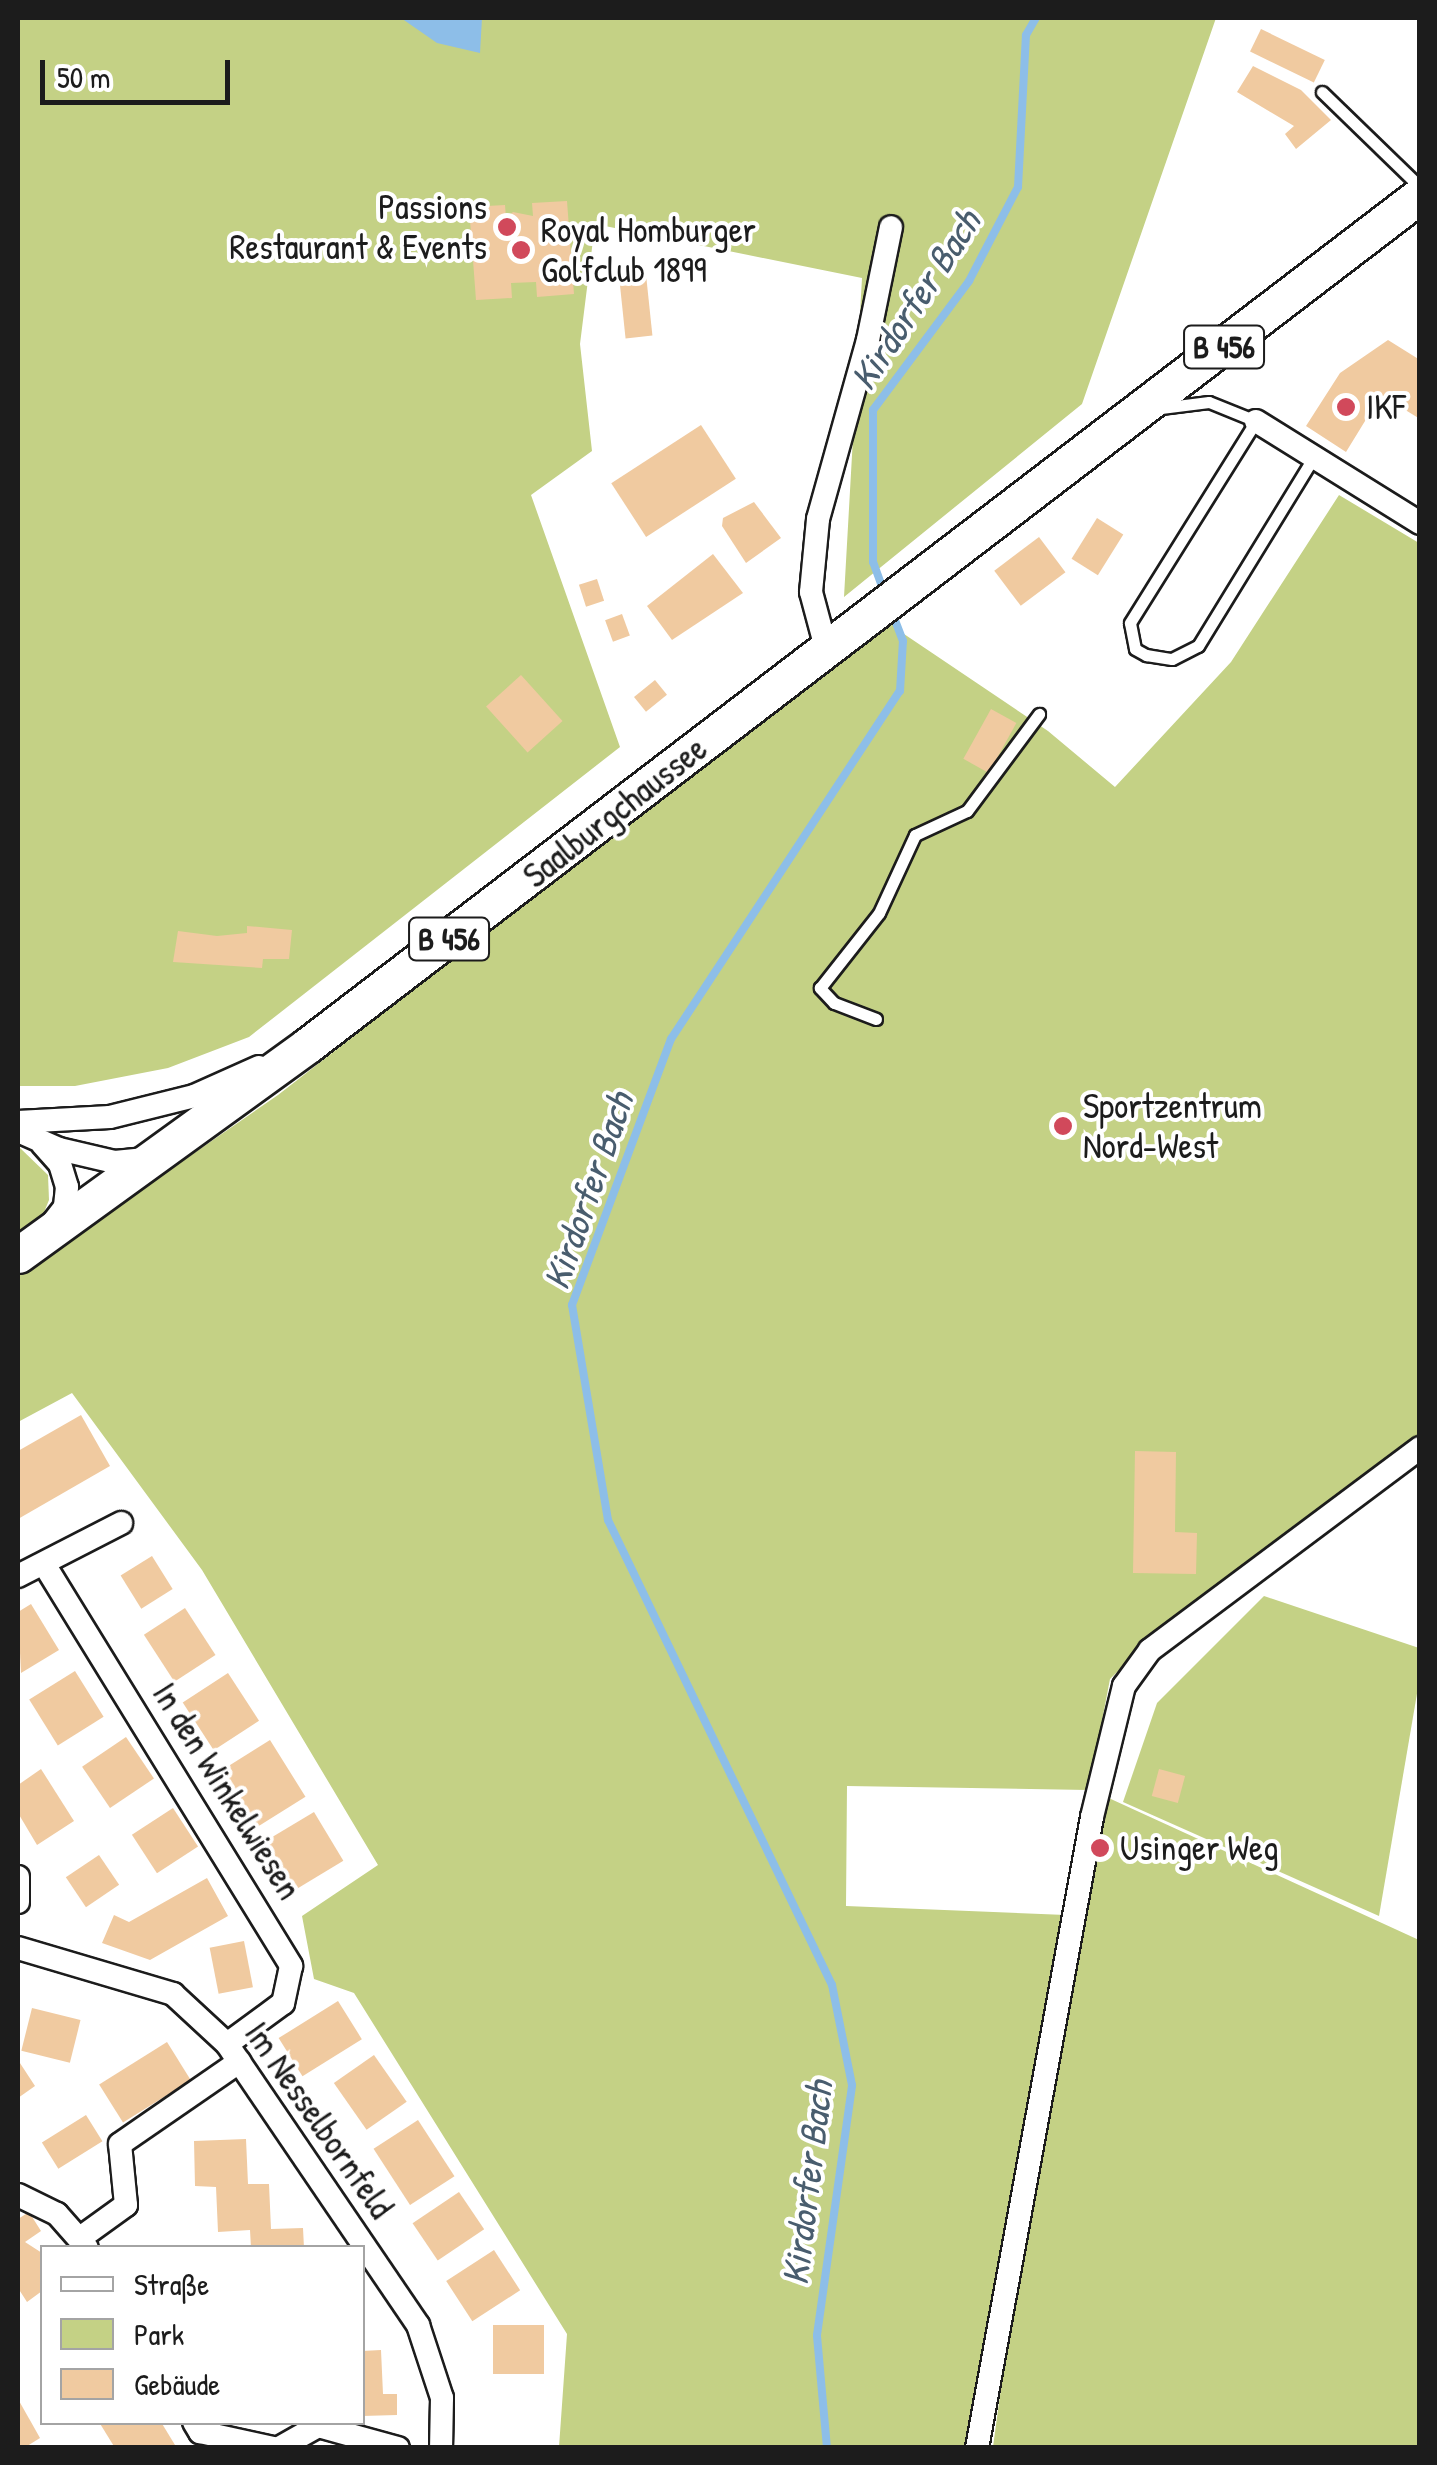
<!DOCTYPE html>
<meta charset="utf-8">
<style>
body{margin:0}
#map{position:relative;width:1437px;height:2465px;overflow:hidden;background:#fff;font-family:"Patrick Hand",sans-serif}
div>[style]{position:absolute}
.green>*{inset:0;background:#c4d185}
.water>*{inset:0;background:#8dbee8}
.stream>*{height:8px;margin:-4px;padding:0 4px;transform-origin:4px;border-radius:4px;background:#8dbee8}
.building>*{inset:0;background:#f0caa0;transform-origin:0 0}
.roads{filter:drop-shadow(2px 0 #1c1c1c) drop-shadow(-2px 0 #1c1c1c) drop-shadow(0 2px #1c1c1c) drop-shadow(0 -2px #1c1c1c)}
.service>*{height:11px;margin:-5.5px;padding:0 5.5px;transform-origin:5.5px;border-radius:5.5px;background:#fff}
.minor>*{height:22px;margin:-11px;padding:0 11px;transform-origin:11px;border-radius:11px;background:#fff}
.primary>*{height:35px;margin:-17.5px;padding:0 17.5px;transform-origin:17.5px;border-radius:17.5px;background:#fff}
.dots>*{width:28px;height:28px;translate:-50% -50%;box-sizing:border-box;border:5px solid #fff;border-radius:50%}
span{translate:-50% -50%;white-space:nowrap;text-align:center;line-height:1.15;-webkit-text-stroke:8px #fff;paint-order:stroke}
.shield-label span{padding:2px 8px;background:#fff;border:2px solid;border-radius:8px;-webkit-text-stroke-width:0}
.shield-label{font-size:32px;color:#1c1c1c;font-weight:700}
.poi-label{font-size:35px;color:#1c1c1c}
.right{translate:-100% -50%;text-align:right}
.left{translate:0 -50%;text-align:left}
.street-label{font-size:35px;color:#1c1c1c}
.water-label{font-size:38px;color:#495d6e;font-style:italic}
.frame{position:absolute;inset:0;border:20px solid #1c1c1c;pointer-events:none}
.legend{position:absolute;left:40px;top:2245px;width:325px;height:180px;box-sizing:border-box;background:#fff;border:2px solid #a4a4a4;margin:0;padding:12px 18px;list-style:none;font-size:30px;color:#1c1c1c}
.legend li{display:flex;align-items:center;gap:20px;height:50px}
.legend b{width:50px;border:2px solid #a4a4a4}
.scale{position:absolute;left:40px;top:60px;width:190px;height:45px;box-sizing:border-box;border:5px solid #1c1c1c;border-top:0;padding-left:12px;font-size:30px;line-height:35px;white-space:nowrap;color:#1c1c1c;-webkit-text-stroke:8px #fff;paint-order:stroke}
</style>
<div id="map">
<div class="green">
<div style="clip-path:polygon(18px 18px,1216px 18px,1082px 404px,844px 597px,862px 278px,595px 224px,580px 344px,592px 451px,531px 495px,620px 747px,249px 1037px,168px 1068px,75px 1086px,18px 1086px)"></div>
<div style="clip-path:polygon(evenodd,1339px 495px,1419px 543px,1419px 1438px,1153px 1637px,1110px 1679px,1089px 1789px,1419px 1940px,1419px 2447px,993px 2447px,1061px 1944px,965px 2447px,559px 2447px,567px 2334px,354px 1993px,314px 1979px,302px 1916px,378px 1865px,202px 1570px,72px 1393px,18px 1422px,18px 1275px,278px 1095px,892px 618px,904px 634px,1048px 731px,1115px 787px,1231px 662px,1339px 495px,847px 1786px,1088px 1790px,1066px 1915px,846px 1906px,847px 1786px)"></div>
<div style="clip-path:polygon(18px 1146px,48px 1175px,49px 1200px,40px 1222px,18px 1236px)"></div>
<div style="clip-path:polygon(1264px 1596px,1419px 1648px,1419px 1682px,1379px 1916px,1123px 1802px,1157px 1703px)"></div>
</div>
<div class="water">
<div style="clip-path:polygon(401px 18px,482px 18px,480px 53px,437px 43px)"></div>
</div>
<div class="stream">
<div style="left:884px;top:592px;width:32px;rotate:-110deg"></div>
<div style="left:873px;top:562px;width:152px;rotate:-90deg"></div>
<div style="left:873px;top:410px;width:161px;rotate:-53.3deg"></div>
<div style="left:969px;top:281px;width:106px;rotate:-62.5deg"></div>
<div style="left:1018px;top:187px;width:152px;rotate:-87deg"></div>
<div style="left:1026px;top:35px;width:20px;rotate:-60deg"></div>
<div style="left:827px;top:2448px;width:113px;rotate:-95.1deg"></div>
<div style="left:817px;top:2335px;width:252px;rotate:-82deg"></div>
<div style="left:852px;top:2085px;width:102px;rotate:-101.3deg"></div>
<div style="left:832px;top:1985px;width:516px;rotate:-115.72deg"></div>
<div style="left:608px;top:1520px;width:218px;rotate:-99.5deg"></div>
<div style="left:572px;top:1305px;width:284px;rotate:-69.6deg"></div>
<div style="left:671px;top:1039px;width:417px;rotate:-56.7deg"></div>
<div style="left:900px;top:691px;width:50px;rotate:-86.6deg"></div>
<div style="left:903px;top:641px;width:33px;rotate:-111deg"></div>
</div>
<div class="building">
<div style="left:1261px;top:29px;width:71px;height:25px;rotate:26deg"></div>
<div style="clip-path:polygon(1253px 66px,1301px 90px,1331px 120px,1296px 149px,1285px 134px,1294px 126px,1237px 92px)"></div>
<div style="clip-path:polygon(567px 201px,574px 294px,537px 297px,536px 282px,511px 283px,512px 298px,476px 300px,469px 207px,505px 205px,506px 218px,513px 212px,533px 216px,532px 203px)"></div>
<div style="left:645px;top:265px;width:71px;height:27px;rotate:84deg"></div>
<div style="clip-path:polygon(1388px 340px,1420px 360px,1420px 419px,1381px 395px,1346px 452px,1306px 426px,1340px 373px)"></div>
<div style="left:701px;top:425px;width:64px;height:107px;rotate:57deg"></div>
<div style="clip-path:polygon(754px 502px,781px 538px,746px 563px,722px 526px,723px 518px)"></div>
<div style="left:1097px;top:518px;width:31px;height:48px;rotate:32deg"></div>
<div style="left:1039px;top:537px;width:44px;height:56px;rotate:53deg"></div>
<div style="clip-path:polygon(713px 554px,743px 593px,672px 640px,647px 606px)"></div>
<div style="left:597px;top:579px;width:23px;height:19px;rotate:72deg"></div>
<div style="left:622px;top:614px;width:23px;height:18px;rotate:70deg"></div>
<div style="left:521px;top:675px;width:62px;height:47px;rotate:48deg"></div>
<div style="left:655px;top:680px;width:19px;height:27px;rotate:51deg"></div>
<div style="left:991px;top:709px;width:29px;height:57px;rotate:29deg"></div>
<div style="clip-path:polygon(247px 926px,292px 930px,289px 959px,263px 959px,262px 968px,173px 962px,178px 931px,217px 936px,247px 933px)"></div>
<div style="clip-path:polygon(81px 1415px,110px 1466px,18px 1519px,18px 1451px)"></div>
<div style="clip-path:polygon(1135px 1451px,1176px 1452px,1175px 1532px,1197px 1533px,1196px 1574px,1133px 1573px)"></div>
<div style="left:152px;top:1556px;width:39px;height:37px;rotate:58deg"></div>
<div style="clip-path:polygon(31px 1604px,59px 1650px,21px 1673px,18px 1612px)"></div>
<div style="left:185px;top:1608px;width:56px;height:49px;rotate:57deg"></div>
<div style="left:75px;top:1671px;width:54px;height:54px;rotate:58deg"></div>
<div style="left:228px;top:1673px;width:57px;height:54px;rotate:57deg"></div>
<div style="left:126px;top:1737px;width:50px;height:53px;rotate:56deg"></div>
<div style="left:270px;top:1740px;width:67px;height:63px;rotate:58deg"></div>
<div style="clip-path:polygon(41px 1769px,74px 1821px,37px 1845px,18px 1813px,18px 1785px)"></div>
<div style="left:1159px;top:1769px;width:27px;height:28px;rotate:15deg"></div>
<div style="left:173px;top:1808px;width:46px;height:49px;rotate:57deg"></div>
<div style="left:314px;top:1812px;width:57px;height:56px;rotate:59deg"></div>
<div style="left:99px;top:1855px;width:36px;height:40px;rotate:56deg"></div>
<div style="clip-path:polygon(207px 1878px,228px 1916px,150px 1960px,102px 1943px,114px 1915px,129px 1922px)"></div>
<div style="left:244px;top:1941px;width:47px;height:35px;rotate:79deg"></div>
<div style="left:338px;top:2001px;width:45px;height:70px;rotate:58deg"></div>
<div style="left:32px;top:2008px;width:50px;height:44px;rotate:14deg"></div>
<div style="left:167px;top:2042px;width:45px;height:80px;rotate:58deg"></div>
<div style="left:374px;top:2055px;width:57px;height:49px;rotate:55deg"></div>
<div style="clip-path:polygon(18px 2060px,35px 2086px,18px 2098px)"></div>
<div style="left:86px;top:2115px;width:31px;height:52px;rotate:58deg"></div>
<div style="left:418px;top:2120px;width:67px;height:53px;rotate:57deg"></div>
<div style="clip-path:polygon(246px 2139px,248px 2184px,269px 2184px,271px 2229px,303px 2228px,304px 2248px,251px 2248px,250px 2230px,218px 2232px,216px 2187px,195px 2186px,194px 2141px)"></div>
<div style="left:459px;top:2192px;width:45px;height:56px;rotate:56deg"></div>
<div style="clip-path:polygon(29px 2212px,41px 2231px,25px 2242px,42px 2253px,42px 2291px,27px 2302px,18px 2288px,18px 2219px)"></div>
<div style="left:494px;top:2250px;width:48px;height:57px;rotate:57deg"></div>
<div style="left:493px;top:2325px;width:51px;height:49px"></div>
<div style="clip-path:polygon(381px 2350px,383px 2394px,397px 2394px,397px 2415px,362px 2416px,362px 2351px)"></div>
<div style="clip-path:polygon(18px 2399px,40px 2438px,24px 2448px,18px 2448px)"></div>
<div style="clip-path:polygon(99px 2422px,161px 2422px,175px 2445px,115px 2448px)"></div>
</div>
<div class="roads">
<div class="service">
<div style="left:1322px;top:92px;width:136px;rotate:44.1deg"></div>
<div style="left:1161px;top:408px;width:48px;rotate:-7.1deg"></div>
<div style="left:1209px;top:402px;width:51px;rotate:22deg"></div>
<div style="left:1256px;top:421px;width:238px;rotate:122deg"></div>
<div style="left:1130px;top:623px;width:26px;rotate:79deg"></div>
<div style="left:1135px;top:649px;width:13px;rotate:29deg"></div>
<div style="left:1146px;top:655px;width:26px;rotate:9deg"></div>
<div style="left:1172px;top:659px;width:29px;rotate:-27deg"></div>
<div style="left:1198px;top:646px;width:220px;rotate:-58.5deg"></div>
<div style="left:876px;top:1019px;width:45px;rotate:-159.1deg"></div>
<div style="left:834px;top:1003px;width:21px;rotate:-133deg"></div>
<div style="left:820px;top:988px;width:95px;rotate:-51.8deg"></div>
<div style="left:879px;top:913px;width:86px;rotate:-65.2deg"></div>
<div style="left:915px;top:835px;width:57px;rotate:-24.8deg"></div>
<div style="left:967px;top:811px;width:121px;rotate:-53.4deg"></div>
</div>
<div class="minor">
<div style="left:1256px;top:421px;width:193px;rotate:31.9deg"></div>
<div style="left:826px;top:648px;width:58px;rotate:-105deg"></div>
<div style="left:811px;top:592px;width:73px;rotate:-84.5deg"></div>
<div style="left:818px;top:519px;width:186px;rotate:-74.4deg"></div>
<div style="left:868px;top:340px;width:115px;rotate:-78.5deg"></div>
<div style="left:18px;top:1122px;width:92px;rotate:-3.1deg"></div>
<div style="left:110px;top:1117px;width:87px;rotate:-14deg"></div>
<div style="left:194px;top:1096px;width:71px;rotate:-24deg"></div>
<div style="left:18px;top:1131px;width:45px;rotate:23.7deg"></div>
<div style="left:59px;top:1149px;width:57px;rotate:13.1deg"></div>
<div style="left:115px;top:1162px;width:28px;rotate:-6deg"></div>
<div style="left:43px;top:1145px;width:25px;rotate:48deg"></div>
<div style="left:60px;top:1164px;width:24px;rotate:73deg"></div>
<div style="left:67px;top:1187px;width:20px;rotate:96deg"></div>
<div style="left:65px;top:1207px;width:18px;rotate:128deg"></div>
<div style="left:44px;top:1564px;width:472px;rotate:58.4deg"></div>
<div style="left:291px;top:1966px;width:38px;rotate:102deg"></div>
<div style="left:283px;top:2003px;width:69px;rotate:143.8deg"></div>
<div style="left:18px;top:1576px;width:116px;rotate:-27.2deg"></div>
<div style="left:18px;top:1877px;width:25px;rotate:90deg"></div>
<div style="left:18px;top:1948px;width:162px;rotate:16.5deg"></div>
<div style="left:173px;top:1994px;width:74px;rotate:42.8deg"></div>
<div style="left:227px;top:2044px;width:340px;rotate:55.8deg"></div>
<div style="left:418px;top:2325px;width:77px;rotate:71.8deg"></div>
<div style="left:442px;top:2398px;width:50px;rotate:91.1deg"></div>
<div style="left:18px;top:2195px;width:43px;rotate:26deg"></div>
<div style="left:57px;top:2214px;width:45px;rotate:48.6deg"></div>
<div style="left:83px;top:2236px;width:53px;rotate:-35.8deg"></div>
<div style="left:126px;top:2205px;width:61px;rotate:-95.6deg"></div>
<div style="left:120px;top:2144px;width:145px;rotate:-34.6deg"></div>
<div style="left:194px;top:2422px;width:12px;rotate:59deg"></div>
<div style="left:200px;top:2432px;width:75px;rotate:12.4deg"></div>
<div style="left:279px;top:2448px;width:45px;rotate:-29.4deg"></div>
<div style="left:318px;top:2426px;width:83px;rotate:15.4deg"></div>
<div style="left:977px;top:2448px;width:641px;rotate:-79.67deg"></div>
<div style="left:1092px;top:1817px;width:135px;rotate:-76.3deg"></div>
<div style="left:1124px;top:1686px;width:44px;rotate:-54.2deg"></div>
<div style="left:1150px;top:1650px;width:337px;rotate:-36.8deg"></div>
</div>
<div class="primary">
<div style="left:18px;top:1255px;width:358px;rotate:-35.9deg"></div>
<div style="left:308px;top:1045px;width:1400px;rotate:-37.39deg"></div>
</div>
</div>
<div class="dots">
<div style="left:507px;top:227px;background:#d1495b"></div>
<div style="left:521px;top:250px;background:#d1495b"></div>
<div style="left:1346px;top:407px;background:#d1495b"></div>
<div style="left:1063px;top:1126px;background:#d1495b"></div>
<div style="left:1100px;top:1848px;background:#d1495b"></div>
</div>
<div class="shield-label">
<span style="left:1224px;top:347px">B 456</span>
<span style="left:449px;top:939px">B 456</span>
</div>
<div class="poi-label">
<span class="right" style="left:487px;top:227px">Passions<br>Restaurant &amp; Events</span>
<span class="left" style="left:541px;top:250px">Royal Homburger<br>Golfclub 1899</span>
<span class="left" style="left:1366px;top:407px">IKF</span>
<span class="left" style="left:1083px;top:1126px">Sportzentrum<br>Nord-West</span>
<span class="left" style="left:1120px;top:1848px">Usinger Weg</span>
</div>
<div class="street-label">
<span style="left:615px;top:812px;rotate:-38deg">Saalburgchaussee</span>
<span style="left:227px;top:1791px;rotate:58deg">In den Winkelwiesen</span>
<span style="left:319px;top:2120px;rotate:55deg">Im Nesselbornfeld</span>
</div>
<div class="water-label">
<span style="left:915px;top:300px;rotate:-57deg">Kirdorfer Bach</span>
<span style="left:588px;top:1191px;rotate:-71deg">Kirdorfer Bach</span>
<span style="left:807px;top:2183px;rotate:-83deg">Kirdorfer Bach</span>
</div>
<div class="frame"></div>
<ul class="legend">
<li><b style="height:12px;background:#fff"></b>Straße</li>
<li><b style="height:28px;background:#c4d185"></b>Park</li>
<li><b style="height:28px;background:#f0caa0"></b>Gebäude</li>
</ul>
<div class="scale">50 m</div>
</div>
